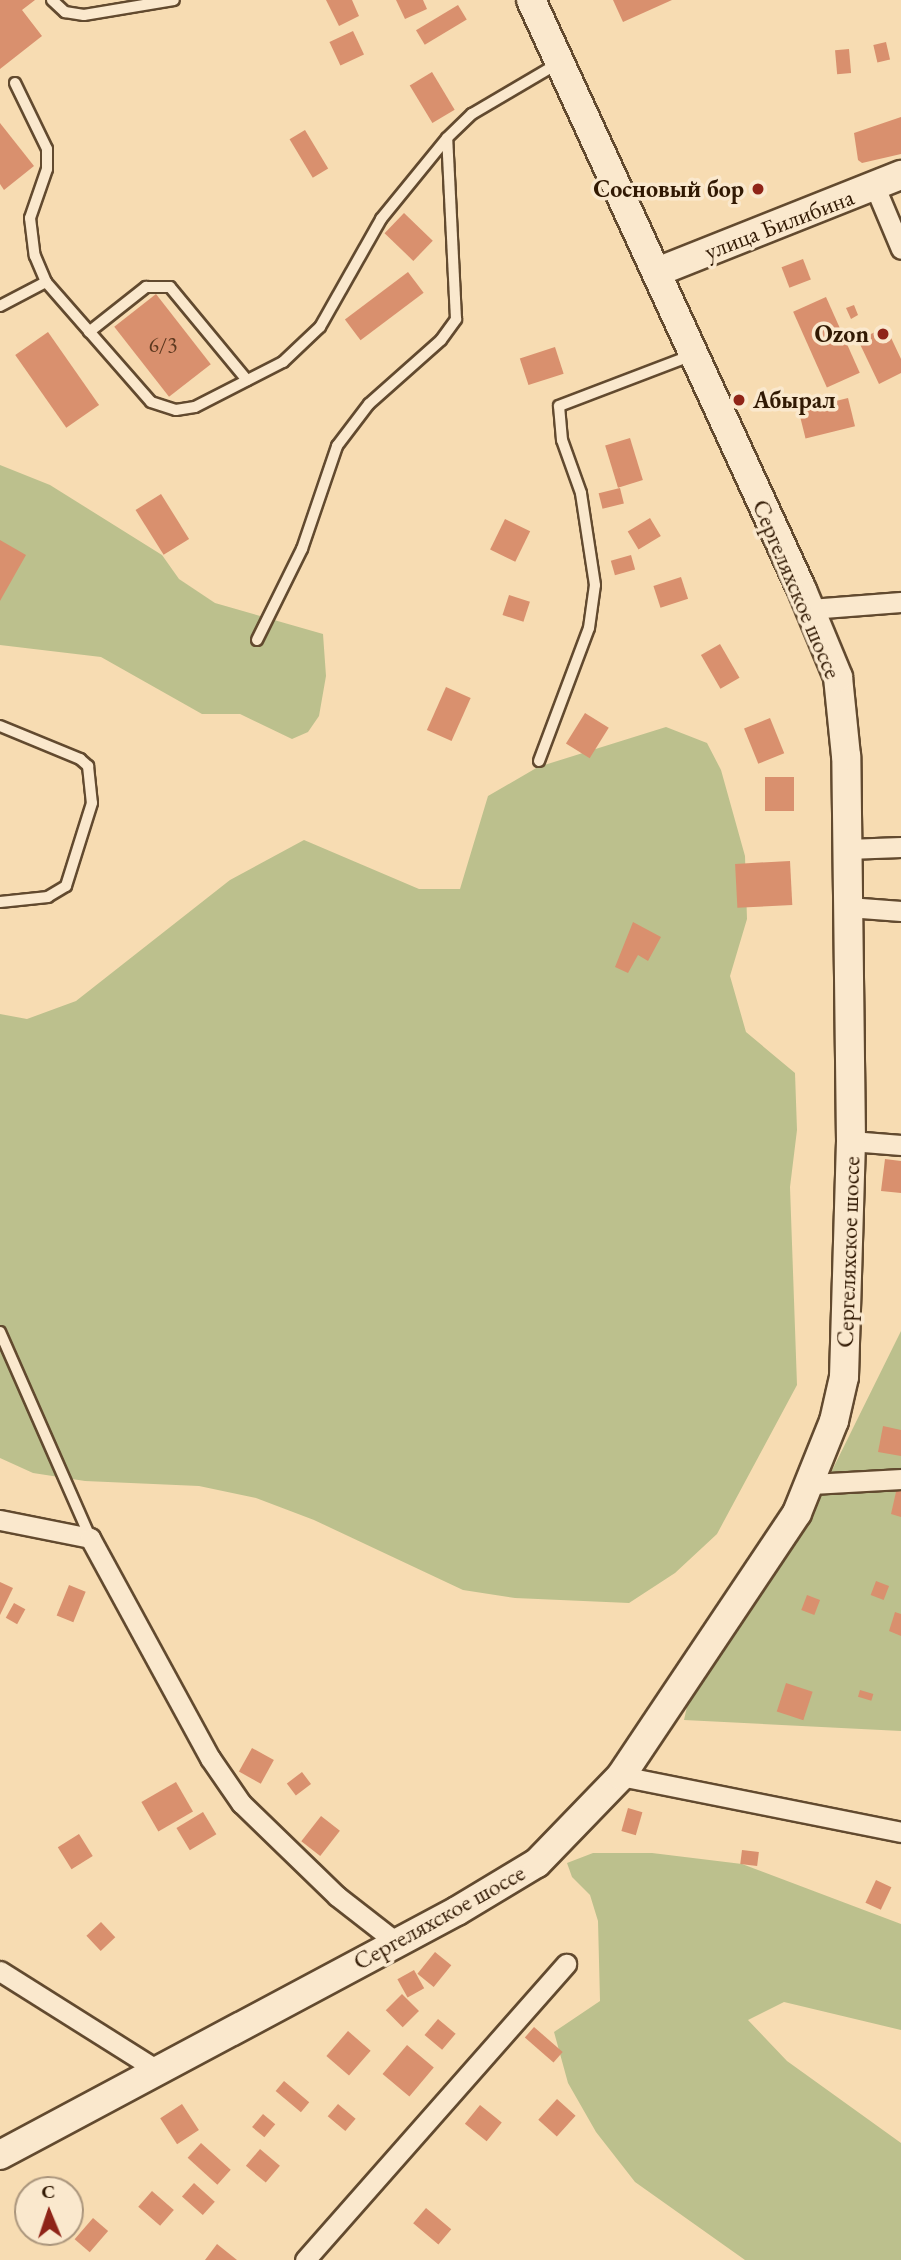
<!DOCTYPE html>
<meta charset="utf-8">
<style>
body{margin:0}
#map{position:relative;width:901px;height:2260px;overflow:hidden;background:#f7dcb2;font-family:"EB Garamond",serif}
div>[style]{position:absolute}
.green>*{inset:0;background:#bcc08d}
.building>*{inset:0;background:#d9906e;transform-origin:0 0}
.roads{filter:drop-shadow(2px 0 #624a2f) drop-shadow(-2px 0 #624a2f) drop-shadow(0 2px #624a2f) drop-shadow(0 -2px #624a2f)}
.service>*{height:10px;margin:-5px;padding:0 5px;transform-origin:5px;border-radius:5px;background:#fae8cd}
.minor>*{height:19px;margin:-9.5px;padding:0 9.5px;transform-origin:9.5px;border-radius:9.5px;background:#fae8cd}
.secondary>*{height:28px;margin:-14px;padding:0 14px;transform-origin:14px;border-radius:14px;background:#fae8cd}
.dots>*{width:19px;height:19px;translate:-50% -50%;box-sizing:border-box;border:4px solid #fae8cd;border-radius:50%}
span{translate:-50% -50%;white-space:nowrap;text-align:center;line-height:1.15;-webkit-text-stroke:7px #fae8cd;paint-order:stroke}
.number-label{font-size:21px;color:#5b371e}
.number-label span{-webkit-text-stroke-width:0}
.poi-label{font-size:24px;color:#311903;font-weight:700}
.right{translate:-100% -50%;text-align:right}
.left{translate:0 -50%;text-align:left}
.street-label{font-size:24px;color:#311903}
.north{position:absolute;left:14px;top:2176px;width:70px;height:70px;box-sizing:border-box;background:#fae8cd;border:2px solid #aa957c;border-radius:50%;rotate:358deg;font-size:19px;font-weight:700;line-height:28px;text-align:center;color:#311903}
.north::after{content:'';display:block;margin:auto;width:24px;height:32px;background:#8f2418;clip-path:polygon(50% 0,100% 100%,50% 72%,0 100%)}
</style>
<div id="map">
<div class="green">
<div style="clip-path:polygon(0 465px,50px 485px,162px 555px,179px 579px,215px 603px,323px 634px,326px 676px,319px 716px,308px 732px,292px 739px,240px 714px,202px 714px,101px 657px,0 645px)"></div>
<div style="clip-path:polygon(666px 727px,707px 743px,721px 770px,745px 856px,747px 919px,730px 976px,746px 1032px,795px 1073px,797px 1130px,790px 1187px,797px 1385px,717px 1534px,675px 1573px,629px 1603px,515px 1598px,463px 1590px,314px 1520px,256px 1498px,199px 1486px,85px 1481px,33px 1473px,0 1458px,0 1014px,27px 1019px,76px 1001px,230px 880px,304px 840px,419px 889px,460px 889px,488px 796px,538px 767px)"></div>
<div style="clip-path:polygon(901px 1331px,901px 1731px,684px 1720px,693px 1680px,808px 1519px)"></div>
<div style="clip-path:polygon(593px 1853px,652px 1853px,742px 1864px,901px 1924px,901px 2030px,784px 2002px,748px 2020px,787px 2061px,901px 2143px,901px 2260px,745px 2260px,635px 2182px,596px 2132px,568px 2083px,554px 2032px,600px 2001px,598px 1921px,590px 1895px,572px 1877px,567px 1863px)"></div>
</div>
<div class="building">
<div style="clip-path:polygon(0 0,35px 0,22px 10px,42px 36px,0 69px)"></div>
<div style="clip-path:polygon(326px 0,352px 0,359px 16px,339px 26px)"></div>
<div style="clip-path:polygon(396px 0,423px 0,427px 9px,405px 19px)"></div>
<div style="clip-path:polygon(613px 0,672px 0,623px 22px)"></div>
<div style="left:458px;top:5px;width:17px;height:49px;rotate:59deg"></div>
<div style="left:353px;top:31px;width:26px;height:26px;rotate:65deg"></div>
<div style="left:886px;top:42px;width:18px;height:13px;rotate:77deg"></div>
<div style="left:849px;top:49px;width:24px;height:14px;rotate:85deg"></div>
<div style="left:432px;top:72px;width:44px;height:26px;rotate:59deg"></div>
<div style="clip-path:polygon(901px 117px,901px 154px,862px 163px,858px 160px,854px 133px)"></div>
<div style="clip-path:polygon(0 123px,34px 166px,4px 190px,0 184px)"></div>
<div style="left:305px;top:130px;width:45px;height:18px;rotate:59deg"></div>
<div style="left:404px;top:213px;width:40px;height:28px;rotate:44deg"></div>
<div style="left:803px;top:259px;width:22px;height:23px;rotate:69deg"></div>
<div style="left:408px;top:272px;width:26px;height:79px;rotate:53deg"></div>
<div style="left:156px;top:294px;width:89px;height:53px;rotate:52deg"></div>
<div style="left:826px;top:297px;width:83px;height:36px;rotate:66deg"></div>
<div style="clip-path:polygon(854px 305px,858px 315px,851px 319px,846px 308px)"></div>
<div style="clip-path:polygon(886px 327px,901px 359px,901px 373px,879px 384px,858px 340px)"></div>
<div style="left:48px;top:332px;width:89px;height:40px;rotate:55deg"></div>
<div style="left:555px;top:347px;width:28px;height:37px;rotate:72deg"></div>
<div style="left:848px;top:398px;width:29px;height:51px;rotate:76deg"></div>
<div style="left:630px;top:438px;width:44px;height:26px;rotate:73deg"></div>
<div style="left:620px;top:488px;width:16px;height:22px;rotate:76deg"></div>
<div style="left:161px;top:494px;width:53px;height:30px;rotate:58deg"></div>
<div style="left:650px;top:518px;width:21px;height:26px;rotate:59deg"></div>
<div style="left:505px;top:519px;width:28px;height:34px;rotate:26deg"></div>
<div style="clip-path:polygon(0 540px,26px 555px,0 601px)"></div>
<div style="left:631px;top:555px;width:15px;height:21px;rotate:74deg"></div>
<div style="left:681px;top:577px;width:23px;height:29px;rotate:72deg"></div>
<div style="left:509px;top:595px;width:22px;height:21px;rotate:18deg"></div>
<div style="left:720px;top:644px;width:39px;height:22px;rotate:60deg"></div>
<div style="left:446px;top:687px;width:27px;height:47px;rotate:24deg"></div>
<div style="left:585px;top:713px;width:28px;height:36px;rotate:32deg"></div>
<div style="left:770px;top:718px;width:38px;height:28px;rotate:68deg"></div>
<div style="left:765px;top:777px;width:29px;height:34px"></div>
<div style="left:790px;top:861px;width:44px;height:55px;rotate:87deg"></div>
<div style="clip-path:polygon(633px 922px,661px 937px,648px 961px,638px 955px,628px 973px,615px 967px)"></div>
<div style="clip-path:polygon(885px 1159px,901px 1161px,901px 1193px,881px 1191px)"></div>
<div style="clip-path:polygon(883px 1426px,901px 1430px,901px 1456px,878px 1452px)"></div>
<div style="clip-path:polygon(898px 1483px,901px 1484px,901px 1517px,891px 1514px)"></div>
<div style="left:876px;top:1581px;width:14px;height:15px;rotate:21deg"></div>
<div style="clip-path:polygon(0 1582px,13px 1588px,0 1615px)"></div>
<div style="left:69px;top:1585px;width:18px;height:33px;rotate:22deg"></div>
<div style="left:807px;top:1595px;width:14px;height:16px;rotate:21deg"></div>
<div style="left:14px;top:1603px;width:13px;height:17px;rotate:29deg"></div>
<div style="clip-path:polygon(895px 1612px,901px 1614px,901px 1636px,889px 1631px)"></div>
<div style="left:786px;top:1683px;width:28px;height:30px;rotate:18deg"></div>
<div style="left:860px;top:1690px;width:14px;height:7px;rotate:17deg"></div>
<div style="left:252px;top:1748px;width:25px;height:27px;rotate:29deg"></div>
<div style="left:302px;top:1772px;width:15px;height:19px;rotate:53deg"></div>
<div style="left:176px;top:1782px;width:34px;height:40px;rotate:60deg"></div>
<div style="left:628px;top:1808px;width:15px;height:24px;rotate:16deg"></div>
<div style="left:203px;top:1812px;width:26px;height:31px;rotate:59deg"></div>
<div style="left:321px;top:1816px;width:24px;height:32px;rotate:38deg"></div>
<div style="left:79px;top:1834px;width:26px;height:25px;rotate:58deg"></div>
<div style="left:742px;top:1850px;width:17px;height:14px;rotate:7deg"></div>
<div style="left:876px;top:1880px;width:17px;height:25px;rotate:25deg"></div>
<div style="left:101px;top:1922px;width:21px;height:20px;rotate:47deg"></div>
<div style="left:435px;top:1952px;width:21px;height:28px;rotate:39deg"></div>
<div style="left:414px;top:1970px;width:21px;height:19px;rotate:61deg"></div>
<div style="left:402px;top:1994px;width:24px;height:23px;rotate:45deg"></div>
<div style="left:438px;top:2019px;width:23px;height:21px;rotate:40deg"></div>
<div style="left:534px;top:2027px;width:38px;height:14px;rotate:41deg"></div>
<div style="left:348px;top:2031px;width:30px;height:33px;rotate:41deg"></div>
<div style="left:407px;top:2045px;width:35px;height:38px;rotate:40deg"></div>
<div style="left:284px;top:2081px;width:33px;height:13px;rotate:40deg"></div>
<div style="left:557px;top:2099px;width:25px;height:28px;rotate:42deg"></div>
<div style="left:182px;top:2104px;width:31px;height:26px;rotate:57deg"></div>
<div style="left:338px;top:2104px;width:23px;height:16px;rotate:40deg"></div>
<div style="left:480px;top:2105px;width:28px;height:24px;rotate:39deg"></div>
<div style="left:263px;top:2114px;width:16px;height:17px;rotate:40deg"></div>
<div style="left:201px;top:2143px;width:40px;height:20px;rotate:42deg"></div>
<div style="left:260px;top:2149px;width:26px;height:22px;rotate:40deg"></div>
<div style="left:194px;top:2183px;width:28px;height:18px;rotate:42deg"></div>
<div style="left:152px;top:2191px;width:29px;height:21px;rotate:41deg"></div>
<div style="left:426px;top:2208px;width:33px;height:20px;rotate:40deg"></div>
<div style="left:93px;top:2218px;width:20px;height:28px;rotate:41deg"></div>
<div style="clip-path:polygon(217px 2244px,237px 2260px,205px 2260px)"></div>
</div>
<div class="roads">
<div class="service">
<div style="left:52px;top:0;width:18px;rotate:43deg"></div>
<div style="left:65px;top:12px;width:19px;rotate:9deg"></div>
<div style="left:84px;top:15px;width:91px;rotate:-9.5deg"></div>
<div style="left:15px;top:83px;width:73px;rotate:64.1deg"></div>
<div style="left:47px;top:149px;width:20px;rotate:90deg"></div>
<div style="left:47px;top:169px;width:52px;rotate:109.1deg"></div>
<div style="left:30px;top:218px;width:38px;rotate:83deg"></div>
<div style="left:35px;top:256px;width:28px;rotate:67deg"></div>
<div style="left:46px;top:282px;width:159px;rotate:48.8deg"></div>
<div style="left:151px;top:402px;width:26px;rotate:18deg"></div>
<div style="left:176px;top:410px;width:19px;rotate:-9deg"></div>
<div style="left:195px;top:407px;width:99px;rotate:-27.1deg"></div>
<div style="left:283px;top:362px;width:51px;rotate:-43.4deg"></div>
<div style="left:320px;top:327px;width:124px;rotate:-60.5deg"></div>
<div style="left:381px;top:219px;width:104px;rotate:-50.8deg"></div>
<div style="left:447px;top:138px;width:35px;rotate:-44deg"></div>
<div style="left:472px;top:114px;width:99px;rotate:-30.5deg"></div>
<div style="left:0;top:306px;width:52px;rotate:-27.6deg"></div>
<div style="left:89px;top:332px;width:73px;rotate:-38.3deg"></div>
<div style="left:146px;top:287px;width:24px"></div>
<div style="left:170px;top:287px;width:121px;rotate:50.4deg"></div>
<div style="left:257px;top:640px;width:102px;rotate:-63.7deg"></div>
<div style="left:302px;top:549px;width:109px;rotate:-71.2deg"></div>
<div style="left:337px;top:446px;width:53px;rotate:-52.7deg"></div>
<div style="left:369px;top:404px;width:96px;rotate:-41.6deg"></div>
<div style="left:441px;top:340px;width:26px;rotate:-54deg"></div>
<div style="left:456px;top:319px;width:181px;rotate:-92.8deg"></div>
<div style="left:0;top:726px;width:87px;rotate:22.4deg"></div>
<div style="left:80px;top:759px;width:11px;rotate:41deg"></div>
<div style="left:88px;top:766px;width:37px;rotate:84deg"></div>
<div style="left:92px;top:803px;width:87px;rotate:107.4deg"></div>
<div style="left:66px;top:886px;width:21px;rotate:149deg"></div>
<div style="left:48px;top:897px;width:48px;rotate:174.1deg"></div>
<div style="left:539px;top:761px;width:142px;rotate:-69.4deg"></div>
<div style="left:589px;top:628px;width:43px;rotate:-82.1deg"></div>
<div style="left:595px;top:585px;width:93px;rotate:-98.7deg"></div>
<div style="left:581px;top:493px;width:56px;rotate:-109.7deg"></div>
<div style="left:562px;top:440px;width:34px;rotate:-95deg"></div>
<div style="left:559px;top:406px;width:140px;rotate:-20.9deg"></div>
<div style="left:0;top:1332px;width:224px;rotate:66.3deg"></div>
</div>
<div class="minor">
<div style="left:875px;top:187px;width:67px;rotate:67.2deg"></div>
<div style="left:810px;top:609px;width:91px;rotate:-4.4deg"></div>
<div style="left:847px;top:849px;width:54px;rotate:-2.1deg"></div>
<div style="left:848px;top:907px;width:53px;rotate:4.3deg"></div>
<div style="left:851px;top:1141px;width:50px;rotate:4.6deg"></div>
<div style="left:812px;top:1484px;width:89px;rotate:-3.2deg"></div>
<div style="left:0;top:1520px;width:92px;rotate:11.3deg"></div>
<div style="left:90px;top:1538px;width:251px;rotate:61.4deg"></div>
<div style="left:210px;top:1758px;width:55px;rotate:55.4deg"></div>
<div style="left:241px;top:1803px;width:134px;rotate:44.1deg"></div>
<div style="left:337px;top:1896px;width:75px;rotate:37.9deg"></div>
<div style="left:621px;top:1776px;width:286px;rotate:11.3deg"></div>
<div style="left:0;top:1971px;width:186px;rotate:32.2deg"></div>
<div style="left:305px;top:2260px;width:395px;rotate:-48.6deg"></div>
</div>
<div class="secondary">
<div style="left:657px;top:272px;width:263px;rotate:-21.7deg"></div>
<div style="left:0;top:2155px;width:518px;rotate:-28.1deg"></div>
<div style="left:457px;top:1911px;width:93px;rotate:-31deg"></div>
<div style="left:537px;top:1863px;width:121px;rotate:-46deg"></div>
<div style="left:621px;top:1776px;width:316px;rotate:-56.2deg"></div>
<div style="left:797px;top:1513px;width:99px;rotate:-68.1deg"></div>
<div style="left:834px;top:1421px;width:45px;rotate:-77.2deg"></div>
<div style="left:844px;top:1377px;width:236px;rotate:-88.3deg"></div>
<div style="left:851px;top:1141px;width:385px;rotate:-90.7deg"></div>
<div style="left:846px;top:756px;width:79px;rotate:-95.8deg"></div>
<div style="left:838px;top:677px;width:94px;rotate:-112.5deg"></div>
<div style="left:802px;top:590px;width:649px;rotate:-114.67deg"></div>
</div>
</div>
<div class="dots">
<div style="left:758px;top:189px;background:#8f2418"></div>
<div style="left:883px;top:334px;background:#8f2418"></div>
<div style="left:739px;top:400px;background:#8f2418"></div>
</div>
<div class="number-label">
<span style="left:163px;top:345px">6/3</span>
</div>
<div class="poi-label">
<span class="right" style="left:744px;top:189px">Сосновый бор</span>
<span class="right" style="left:869px;top:334px">Ozon</span>
<span class="left" style="left:753px;top:400px">Абырал</span>
</div>
<div class="street-label">
<span style="left:779px;top:224px;rotate:-21deg">улица Билибина</span>
<span style="left:797px;top:589px;rotate:67deg">Сергеляхское шоссе</span>
<span style="left:848px;top:1252px;rotate:-88deg">Сергеляхское шоссе</span>
<span style="left:439px;top:1917px;rotate:-29deg">Сергеляхское шоссе</span>
</div>
<div class="north">С</div>
</div>
